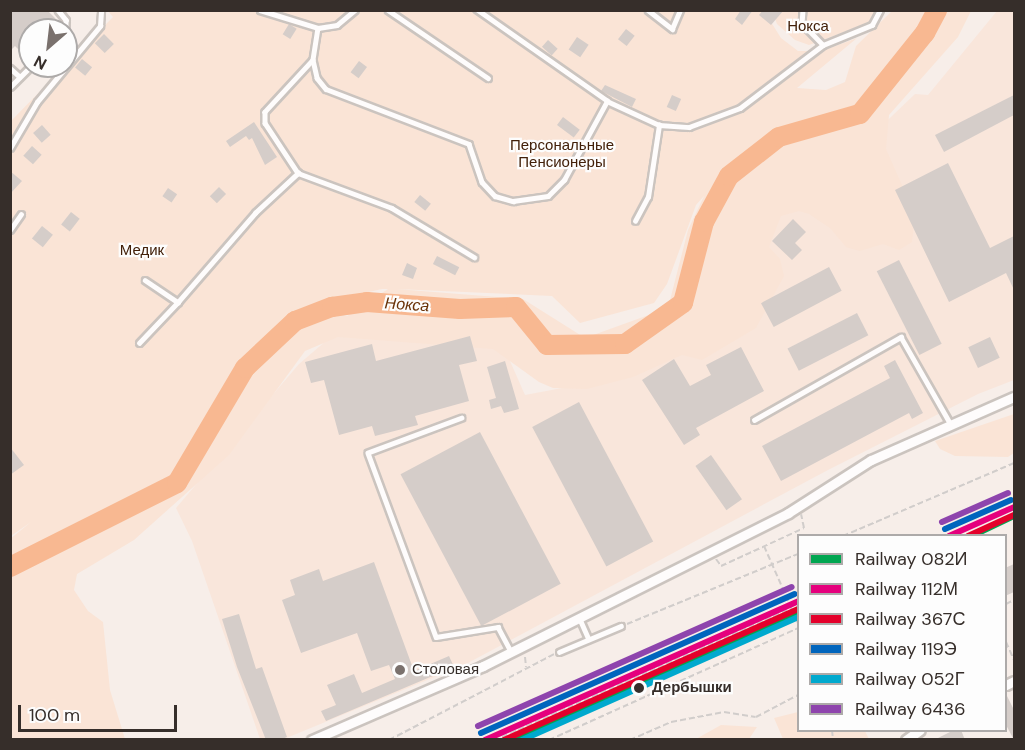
<!DOCTYPE html>
<meta charset="utf-8">
<style>
body{margin:0}
#map{position:relative;width:1025px;height:750px;overflow:hidden;background:#f7eee9;font-family:"DM Sans",sans-serif}
div>[style]{position:absolute}
.built>*{inset:0;background:#f9e6db}
.green>*{inset:0;background:#fae4d6}
.river>*{height:20px;margin:-10px;padding:0 10px;transform-origin:10px;border-radius:10px;background:#f8b891}
.building>*{inset:0;background:#d5cdc9;transform-origin:0 0}
.path>*{height:2px;margin-top:-1px;transform-origin:0;background:repeating-linear-gradient(90deg,#d1cdcb 0 6px,transparent 0 9px)}
.roads{filter:drop-shadow(2px 0 #cbc4bf) drop-shadow(-2px 0 #cbc4bf) drop-shadow(0 2px #cbc4bf) drop-shadow(0 -2px #cbc4bf)}
.lane>*{height:4.5px;margin:-2.25px;padding:0 2.25px;transform-origin:2.25px;border-radius:2.25px;background:#fefcfc}
.street>*{height:9px;margin:-4.5px;padding:0 4.5px;transform-origin:4.5px;border-radius:4.5px;background:#fefcfc}
.path-bridge>*{height:2px;margin-top:-1px;transform-origin:0;background:repeating-linear-gradient(90deg,#d1cdcb 0 6px,transparent 0 9px)}
.rail-1>*{height:6px;margin:-3px;padding:0 3px;transform-origin:3px;border-radius:3px;background:#00a651}
.rail-2>*{height:6px;margin:-3px;padding:0 3px;transform-origin:3px;border-radius:3px;background:#e5007d}
.rail-3>*{height:6px;margin:-3px;padding:0 3px;transform-origin:3px;border-radius:3px;background:#e4002b}
.rail-4>*{height:6px;margin:-3px;padding:0 3px;transform-origin:3px;border-radius:3px;background:#0065bd}
.rail-5>*{height:6px;margin:-3px;padding:0 3px;transform-origin:3px;border-radius:3px;background:#00a9ce}
.rail-6>*{height:6px;margin:-3px;padding:0 3px;transform-origin:3px;border-radius:3px;background:#8e44ad}
.dots>*{width:16px;height:16px;translate:-50% -50%;box-sizing:border-box;border:3px solid #fdfdfd;border-radius:50%}
span{translate:-50% -50%;white-space:nowrap;text-align:center;line-height:1.15;-webkit-text-stroke:4.5px #fdfdfd;paint-order:stroke}
.park-label{font-size:15px;color:#422009}
.poi-label{font-size:15px;color:#362e2a}
.left{translate:0 -50%;text-align:left}
.stop-label{font-size:15px;color:#362e2a;font-weight:700}
.water-label{font-size:16px;color:#6a3309;font-style:italic}
.frame{position:absolute;inset:0;border:12px solid #362e2a;pointer-events:none}
.legend{position:absolute;left:797px;top:534px;width:210px;height:198px;box-sizing:border-box;background:#fdfdfd;border:2px solid #adaaa9;margin:0;padding:8px 10px;list-style:none;font-size:18px;color:#362e2a}
.legend li{display:flex;align-items:center;gap:12px;height:30px}
.legend b{width:30px;border:2px solid #adaaa9}
.north{position:absolute;left:18px;top:18px;width:60px;height:60px;box-sizing:border-box;background:#fdfdfd;border:2px solid #adaaa9;border-radius:50%;rotate:208deg;font-size:16px;font-weight:700;line-height:24px;text-align:center;color:#362e2a}
.north::after{content:'';display:block;margin:auto;width:21px;height:27px;background:#7a716d;clip-path:polygon(50% 0,100% 100%,50% 72%,0 100%)}
.scale{position:absolute;left:18px;top:705px;width:159px;height:27px;box-sizing:border-box;border:3px solid #362e2a;border-top:0;padding-left:8px;font-size:18px;line-height:21px;white-space:nowrap;color:#362e2a;-webkit-text-stroke:4px #fdfdfd;paint-order:stroke}
</style>
<div id="map">
<div class="built">
<div style="clip-path:polygon(997px 11px,1014px 11px,1014px 380px,978px 394px,828px 470px,466px 664px,284px 739px,260px 739px,192px 541px,176px 508px,299px 364px,341px 328px,499px 336px,525px 395px,626px 376px,779px 212px,870px 137px,915px 94px,928px 95px)"></div>
</div>
<div class="green">
<div style="clip-path:polygon(evenodd,108px 11px,764px 11px,781px 38px,798px 51px,822px 51px,857px 38px,797px 88px,826px 90px,845px 82px,856px 46px,892px 11px,971px 11px,958px 37px,889px 115px,886px 149px,909px 201px,914px 224px,912px 242px,899px 250px,883px 244px,860px 251px,846px 247px,830px 228px,809px 214px,799px 211px,781px 216px,769px 247px,780px 259px,784px 276px,756px 328px,702px 360px,682px 355px,633px 377px,587px 389px,553px 388px,539px 382px,493px 349px,338px 337px,305px 351px,229px 455px,134px 540px,77px 574px,74px 590px,88px 611px,103px 622px,110px 690px,125px 739px,11px 739px,10px 539px,31px 522px,11px 536px,11px 121px,113px 17px,108px 11px,704px 196px,688px 230px,668px 308px,585px 338px,523px 299px,396px 289px,552px 296px,580px 323px,654px 303px,667px 284px,696px 205px,704px 196px,108px 11px,382px 289px,388px 289px,347px 316px,309px 310px,325px 302px,382px 289px)"></div>
<div style="clip-path:polygon(772px 11px,885px 11px,871px 22px,809px 45px,795px 40px,777px 24px)"></div>
<div style="clip-path:polygon(1014px 414px,1014px 453px,1008px 457px,955px 456px,940px 449px,935px 441px)"></div>
<div style="clip-path:polygon(798px 712px,798px 730px,865px 731px,869px 739px,783px 739px,774px 718px)"></div>
<div style="clip-path:polygon(721px 725px,757px 727px,749px 739px,696px 739px)"></div>
</div>
<div class="river">
<div style="left:10px;top:567px;width:187px;rotate:-26.7deg"></div>
<div style="left:177px;top:483px;width:134px;rotate:-59.4deg"></div>
<div style="left:245px;top:368px;width:69px;rotate:-43.2deg"></div>
<div style="left:295px;top:321px;width:40px;rotate:-21deg"></div>
<div style="left:332px;top:307px;width:35px;rotate:-8deg"></div>
<div style="left:367px;top:302px;width:93px;rotate:4.3deg"></div>
<div style="left:460px;top:309px;width:56px;rotate:-2deg"></div>
<div style="left:516px;top:307px;width:49px;rotate:50.8deg"></div>
<div style="left:547px;top:345px;width:78px;rotate:-0.7deg"></div>
<div style="left:625px;top:344px;width:71px;rotate:-35.3deg"></div>
<div style="left:683px;top:303px;width:84px;rotate:-75.5deg"></div>
<div style="left:704px;top:222px;width:52px;rotate:-61.5deg"></div>
<div style="left:729px;top:176px;width:63px;rotate:-38deg"></div>
<div style="left:779px;top:137px;width:84px;rotate:-15.9deg"></div>
<div style="left:860px;top:114px;width:104px;rotate:-51.3deg"></div>
<div style="left:925px;top:33px;width:26px;rotate:-62deg"></div>
</div>
<div class="building">
<div style="clip-path:polygon(10px 10px,47px 10px,57px 20px,47px 30px,30px 30px,30px 47px,23px 54px,15px 46px,10px 51px)"></div>
<div style="clip-path:polygon(741px 10px,753px 10px,742px 25px,735px 19px)"></div>
<div style="clip-path:polygon(763px 10px,784px 10px,771px 25px,759px 15px)"></div>
<div style="left:289px;top:24px;width:9px;height:12px;rotate:32deg"></div>
<div style="left:626px;top:29px;width:11px;height:13px;rotate:38deg"></div>
<div style="left:104px;top:34px;width:14px;height:13px;rotate:45deg"></div>
<div style="left:577px;top:37px;width:14px;height:15px;rotate:34deg"></div>
<div style="left:548px;top:40px;width:13px;height:9px;rotate:42deg"></div>
<div style="left:82px;top:59px;width:13px;height:11px;rotate:39deg"></div>
<div style="left:359px;top:61px;width:10px;height:14px;rotate:37deg"></div>
<div style="clip-path:polygon(605px 85px,636px 99px,632px 107px,601px 91px)"></div>
<div style="left:672px;top:95px;width:10px;height:13px;rotate:24deg"></div>
<div style="clip-path:polygon(1014px 95px,1014px 115px,944px 152px,935px 135px)"></div>
<div style="left:563px;top:117px;width:21px;height:10px;rotate:37deg"></div>
<div style="clip-path:polygon(254px 122px,277px 157px,265px 165px,252px 138px,249px 140px,246px 136px,230px 147px,226px 141px)"></div>
<div style="left:42px;top:125px;width:13px;height:12px;rotate:48deg"></div>
<div style="left:32px;top:146px;width:13px;height:13px;rotate:42deg"></div>
<div style="clip-path:polygon(948px 163px,990px 248px,1014px 236px,1014px 290px,1006px 273px,949px 302px,895px 190px)"></div>
<div style="clip-path:polygon(10px 171px,22px 181px,10px 194px)"></div>
<div style="left:219px;top:187px;width:10px;height:13px;rotate:45deg"></div>
<div style="left:168px;top:188px;width:11px;height:10px;rotate:34deg"></div>
<div style="left:420px;top:195px;width:14px;height:9px;rotate:39deg"></div>
<div style="left:71px;top:212px;width:11px;height:16px;rotate:38deg"></div>
<div style="clip-path:polygon(793px 219px,806px 232px,795px 243px,802px 250px,792px 260px,772px 241px)"></div>
<div style="left:42px;top:226px;width:14px;height:16px;rotate:39deg"></div>
<div style="left:437px;top:256px;width:25px;height:9px;rotate:27deg"></div>
<div style="left:899px;top:260px;width:94px;height:25px;rotate:63deg"></div>
<div style="clip-path:polygon(407px 263px,417px 268px,413px 279px,402px 275px)"></div>
<div style="left:829px;top:267px;width:27px;height:77px;rotate:62deg"></div>
<div style="left:857px;top:313px;width:25px;height:78px;rotate:63deg"></div>
<div style="clip-path:polygon(470px 336px,477px 361px,459px 365px,469px 401px,415px 416px,418px 425px,375px 436px,372px 426px,339px 435px,324px 380px,311px 383px,305px 362px,372px 344px,376px 361px)"></div>
<div style="left:990px;top:337px;width:23px;height:24px;rotate:65deg"></div>
<div style="clip-path:polygon(741px 347px,764px 391px,696px 428px,700px 435px,684px 445px,642px 380px,674px 359px,690px 386px,711px 375px,706px 365px)"></div>
<div style="clip-path:polygon(895px 360px,923px 413px,912px 419px,909px 413px,781px 481px,762px 446px,890px 378px,884px 366px)"></div>
<div style="clip-path:polygon(505px 361px,519px 409px,504px 413px,501px 406px,491px 409px,489px 400px,496px 398px,487px 367px)"></div>
<div style="left:579px;top:402px;width:158px;height:53px;rotate:62deg"></div>
<div style="left:480px;top:432px;width:172px;height:90px;rotate:62deg"></div>
<div style="clip-path:polygon(10px 447px,24px 465px,10px 475px)"></div>
<div style="left:711px;top:455px;width:54px;height:19px;rotate:55deg"></div>
<div style="clip-path:polygon(374px 562px,414px 671px,449px 656px,454px 667px,326px 721px,321px 711px,336px 705px,327px 685px,354px 674px,362px 693px,395px 679px,389px 665px,371px 671px,357px 633px,301px 653px,282px 600px,295px 595px,290px 580px,319px 569px,323px 581px)"></div>
<div style="clip-path:polygon(1014px 564px,1014px 592px,1005px 596px,1005px 568px)"></div>
<div style="clip-path:polygon(239px 614px,256px 669px,262px 667px,287px 737px,280px 740px,266px 740px,237px 667px,222px 619px)"></div>
<div style="clip-path:polygon(1005px 692px,1014px 710px,1014px 740px,1005px 723px)"></div>
<div style="clip-path:polygon(954px 730px,961px 730px,965px 740px,934px 740px)"></div>
</div>
<div class="path">
<div style="left:843px;top:536px;width:186px;rotate:-23.1deg"></div>
<div style="left:716px;top:559px;width:9px;rotate:54deg"></div>
<div style="left:721px;top:566px;width:91px;rotate:-24.6deg"></div>
<div style="left:804px;top:528px;width:14px;rotate:-102deg"></div>
<div style="left:1006px;top:604px;width:9px;rotate:-27deg"></div>
<div style="left:627px;top:624px;width:185px;rotate:-22.3deg"></div>
<div style="left:1006px;top:642px;width:20px;rotate:66deg"></div>
<div style="left:525px;top:657px;width:10px;rotate:84deg"></div>
<div style="left:832px;top:730px;width:10px;rotate:84deg"></div>
<div style="left:502px;top:737px;width:317px;rotate:-24deg"></div>
<div style="left:389px;top:740px;width:186px;rotate:-27.5deg"></div>
<div style="left:549px;top:740px;width:273px;rotate:-24.2deg"></div>
<div style="left:630px;top:740px;width:45px;rotate:-23.7deg"></div>
<div style="left:671px;top:722px;width:54px;rotate:-10.7deg"></div>
<div style="left:724px;top:712px;width:32px;rotate:9deg"></div>
<div style="left:756px;top:717px;width:47px;rotate:-27.6deg"></div>
</div>
<div class="roads">
<div class="lane">
<div style="left:58px;top:10px;width:13px;rotate:51deg"></div>
<div style="left:66px;top:20px;width:10px;rotate:90deg"></div>
<div style="left:260px;top:10px;width:61px;rotate:17.2deg"></div>
<div style="left:318px;top:28px;width:32px;rotate:99deg"></div>
<div style="left:313px;top:60px;width:71px;rotate:132.7deg"></div>
<div style="left:265px;top:112px;width:11px;rotate:90deg"></div>
<div style="left:265px;top:123px;width:60px;rotate:56.6deg"></div>
<div style="left:298px;top:173px;width:100px;rotate:20.4deg"></div>
<div style="left:392px;top:208px;width:96px;rotate:30.9deg"></div>
<div style="left:388px;top:10px;width:121px;rotate:34.2deg"></div>
<div style="left:648px;top:10px;width:31px;rotate:38deg"></div>
<div style="left:672px;top:29px;width:21px;rotate:-67deg"></div>
<div style="left:803px;top:10px;width:13px;rotate:94deg"></div>
<div style="left:802px;top:23px;width:30px;rotate:46deg"></div>
<div style="left:318px;top:28px;width:19px;rotate:-9deg"></div>
<div style="left:337px;top:25px;width:23px;rotate:-40deg"></div>
<div style="left:313px;top:60px;width:18px;rotate:77deg"></div>
<div style="left:317px;top:78px;width:14px;rotate:51deg"></div>
<div style="left:326px;top:89px;width:153px;rotate:21deg"></div>
<div style="left:469px;top:144px;width:40px;rotate:71.1deg"></div>
<div style="left:482px;top:182px;width:19px;rotate:47deg"></div>
<div style="left:495px;top:196px;width:19px;rotate:16deg"></div>
<div style="left:513px;top:201px;width:35px;rotate:-8deg"></div>
<div style="left:548px;top:196px;width:23px;rotate:-45deg"></div>
<div style="left:564px;top:180px;width:90px;rotate:-61.4deg"></div>
<div style="left:607px;top:101px;width:159px;rotate:-145deg"></div>
<div style="left:10px;top:68px;width:13px;rotate:42deg"></div>
<div style="left:10px;top:87px;width:30px;rotate:-45deg"></div>
<div style="left:607px;top:101px;width:57px;rotate:24.8deg"></div>
<div style="left:659px;top:125px;width:30px;rotate:4deg"></div>
<div style="left:689px;top:127px;width:54px;rotate:-20.4deg"></div>
<div style="left:740px;top:108px;width:104px;rotate:-37.2deg"></div>
<div style="left:823px;top:45px;width:53px;rotate:-22.2deg"></div>
<div style="left:872px;top:25px;width:17px;rotate:-62deg"></div>
<div style="left:10px;top:148px;width:53px;rotate:-59.6deg"></div>
<div style="left:37px;top:102px;width:99px;rotate:-50.3deg"></div>
<div style="left:100px;top:26px;width:16px;rotate:-86deg"></div>
<div style="left:635px;top:221px;width:27px;rotate:-62deg"></div>
<div style="left:648px;top:197px;width:73px;rotate:-81.3deg"></div>
<div style="left:10px;top:230px;width:19px;rotate:-55deg"></div>
<div style="left:145px;top:280px;width:40px;rotate:34deg"></div>
<div style="left:178px;top:302px;width:118px;rotate:-49.1deg"></div>
<div style="left:255px;top:213px;width:59px;rotate:-42.9deg"></div>
<div style="left:139px;top:343px;width:57px;rotate:-46.4deg"></div>
<div style="left:462px;top:418px;width:100px;rotate:159.6deg"></div>
<div style="left:368px;top:453px;width:196px;rotate:69.7deg"></div>
<div style="left:436px;top:637px;width:63px;rotate:-9.2deg"></div>
<div style="left:498px;top:627px;width:27px;rotate:62deg"></div>
<div style="left:754px;top:420px;width:169px;rotate:-29.5deg"></div>
<div style="left:901px;top:337px;width:99px;rotate:60.3deg"></div>
<div style="left:579px;top:617px;width:24px;rotate:66deg"></div>
<div style="left:559px;top:652px;width:67px;rotate:-22.8deg"></div>
</div>
<div class="street">
<div style="left:1006px;top:685px;width:9px;rotate:-27deg"></div>
<div style="left:312px;top:740px;width:186px;rotate:-23.4deg"></div>
<div style="left:483px;top:666px;width:341px;rotate:-26.6deg"></div>
<div style="left:788px;top:513px;width:98px;rotate:-32.6deg"></div>
<div style="left:871px;top:460px;width:156px;rotate:-23.8deg"></div>
<div style="left:906px;top:740px;width:17px;rotate:-36deg"></div>
</div>
</div>
<div class="path-bridge">
<div style="left:764px;top:546px;width:84px;rotate:66.2deg"></div>
</div>
<div class="rail-1">
<div style="left:972px;top:536px;width:47px;rotate:-25.5deg"></div>
<div style="left:514px;top:740px;width:312px;rotate:-24.3deg"></div>
</div>
<div class="rail-2">
<div style="left:949px;top:536px;width:71px;rotate:-24deg"></div>
<div style="left:485px;top:740px;width:342px;rotate:-23.9deg"></div>
</div>
<div class="rail-3">
<div style="left:968px;top:536px;width:51px;rotate:-24.5deg"></div>
<div style="left:504px;top:740px;width:322px;rotate:-24deg"></div>
</div>
<div class="rail-4">
<div style="left:945px;top:529px;width:72px;rotate:-23.7deg"></div>
<div style="left:481px;top:733px;width:343px;rotate:-23.9deg"></div>
</div>
<div class="rail-5">
<div style="left:522px;top:740px;width:302px;rotate:-24deg"></div>
</div>
<div class="rail-6">
<div style="left:942px;top:522px;width:72px;rotate:-23.7deg"></div>
<div style="left:478px;top:726px;width:343px;rotate:-23.9deg"></div>
</div>
<div class="dots">
<div style="left:400px;top:670px;background:#7a716d"></div>
<div style="left:639px;top:688px;background:#362e2a"></div>
</div>
<div class="park-label">
<span style="left:808px;top:27px">Нокса</span>
<span style="left:562px;top:154px">Персональные<br>Пенсионеры</span>
<span style="left:142px;top:251px">Медик</span>
</div>
<div class="poi-label">
<span class="left" style="left:412px;top:670px">Столовая</span>
</div>
<div class="stop-label">
<span class="left" style="left:652px;top:688px">Дербышки</span>
</div>
<div class="water-label">
<span style="left:407px;top:305px;rotate:4deg">Нокса</span>
</div>
<div class="frame"></div>
<ul class="legend">
<li><b style="height:8px;background:#00a651"></b>Railway 082И</li>
<li><b style="height:8px;background:#e5007d"></b>Railway 112М</li>
<li><b style="height:8px;background:#e4002b"></b>Railway 367С</li>
<li><b style="height:8px;background:#0065bd"></b>Railway 119Э</li>
<li><b style="height:8px;background:#00a9ce"></b>Railway 052Г</li>
<li><b style="height:8px;background:#8e44ad"></b>Railway 6436</li>
</ul>
<div class="north">N</div>
<div class="scale">100 m</div>
</div>
